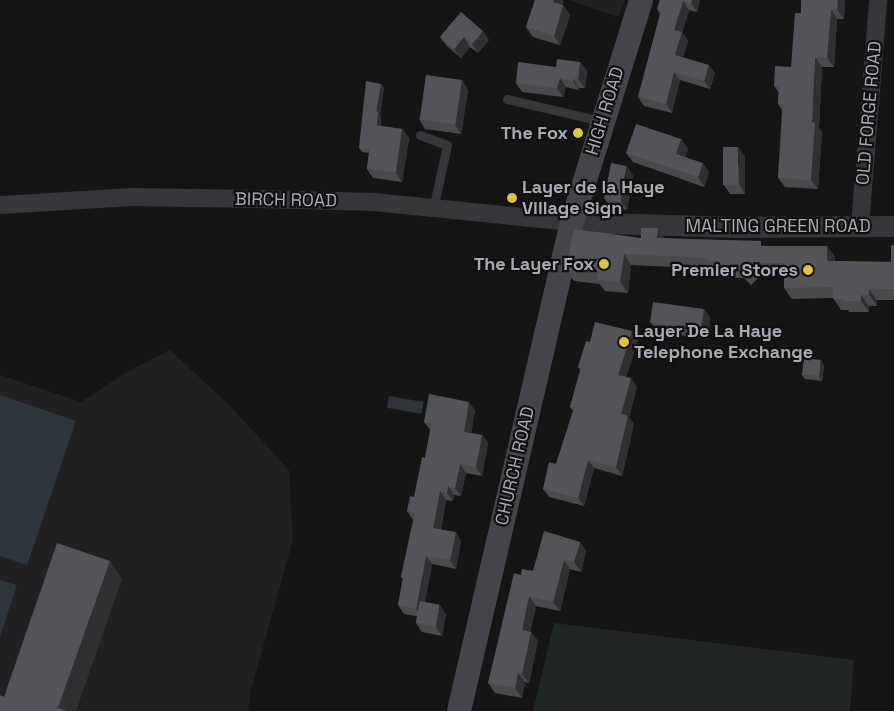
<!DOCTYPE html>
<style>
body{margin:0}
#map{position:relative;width:894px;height:711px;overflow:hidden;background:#151516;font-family:"Space Grotesk",sans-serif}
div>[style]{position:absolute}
.built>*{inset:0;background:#212123}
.green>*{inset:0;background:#212823}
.water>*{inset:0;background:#2f353d;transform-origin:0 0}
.service>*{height:9px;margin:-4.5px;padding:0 4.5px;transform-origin:4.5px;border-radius:4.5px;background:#36363b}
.minor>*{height:18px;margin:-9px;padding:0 9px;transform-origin:9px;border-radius:9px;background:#36363b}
.tertiary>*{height:21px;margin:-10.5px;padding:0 10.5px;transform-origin:10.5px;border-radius:10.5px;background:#36363b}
.secondary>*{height:24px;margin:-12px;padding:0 12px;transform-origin:12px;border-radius:12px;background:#44454a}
.wall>*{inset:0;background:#49494e}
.shaded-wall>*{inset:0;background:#303033}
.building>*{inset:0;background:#535459;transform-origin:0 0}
.dots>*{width:14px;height:14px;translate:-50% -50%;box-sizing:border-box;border:2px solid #101011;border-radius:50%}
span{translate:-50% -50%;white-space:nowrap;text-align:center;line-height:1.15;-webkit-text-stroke:4.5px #101011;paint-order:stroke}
.street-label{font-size:18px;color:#a8aab5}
.poi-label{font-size:18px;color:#a8aab5;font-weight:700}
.right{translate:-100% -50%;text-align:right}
.left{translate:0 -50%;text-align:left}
</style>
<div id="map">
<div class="built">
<div style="clip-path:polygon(569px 0,625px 0,618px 17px)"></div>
<div style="clip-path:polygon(170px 350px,229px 405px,289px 470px,293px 539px,251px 690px,248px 711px,0 711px,0 375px,81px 402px,125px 373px)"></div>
</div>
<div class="green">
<div style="clip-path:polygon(554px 623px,854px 660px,850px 711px,533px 711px)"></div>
</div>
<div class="water">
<div style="clip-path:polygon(0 395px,76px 421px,27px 565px,0 556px)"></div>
<div style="left:389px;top:396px;width:35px;height:12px;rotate:10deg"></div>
<div style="clip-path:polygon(0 580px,17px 585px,0 637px)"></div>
</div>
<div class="service">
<div style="left:507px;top:99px;width:97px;rotate:13.2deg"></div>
<div style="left:420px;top:135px;width:29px;rotate:20deg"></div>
<div style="left:447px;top:145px;width:66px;rotate:102.3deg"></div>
</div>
<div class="minor">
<div style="left:0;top:205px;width:132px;rotate:-3.5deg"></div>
<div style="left:132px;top:197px;width:128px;rotate:0.9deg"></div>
<div style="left:260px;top:199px;width:114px;rotate:1.5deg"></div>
<div style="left:374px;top:202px;width:199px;rotate:5.8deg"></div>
<div style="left:860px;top:226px;width:227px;rotate:-85.4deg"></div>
</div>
<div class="tertiary">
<div style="left:572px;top:222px;width:165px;rotate:1.7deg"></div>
<div style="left:737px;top:227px;width:157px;rotate:-0.4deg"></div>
</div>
<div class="secondary">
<div style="left:459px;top:711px;width:502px;rotate:-76.99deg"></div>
<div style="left:572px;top:222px;width:232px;rotate:-72.7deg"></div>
</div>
<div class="wall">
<div style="clip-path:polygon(535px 0,562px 0,563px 2px,562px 5px,563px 5px,570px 15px,560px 45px,533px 37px,526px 27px)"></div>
<div style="clip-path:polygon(660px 0,700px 0,697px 12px,689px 10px,682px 33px,688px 41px,683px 57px,715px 73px,710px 89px,680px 80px,672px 113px,644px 106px,638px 97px,660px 14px,657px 9px)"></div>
<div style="clip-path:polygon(845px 0,844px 19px,837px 19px,834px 67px,822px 67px,819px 128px,822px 132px,818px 189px,785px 187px,778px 178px,782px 110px,778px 104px,779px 93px,774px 86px,791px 67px,801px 13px)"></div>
<div style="clip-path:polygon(461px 12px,489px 40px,478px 53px,470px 47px,461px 58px,447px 46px,440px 37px)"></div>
<div style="clip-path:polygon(580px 62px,587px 71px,585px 88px,579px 88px,579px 90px,566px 87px,563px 97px,522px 92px,516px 83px,556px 67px)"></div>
<div style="clip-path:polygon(462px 80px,468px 90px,461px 134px,425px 129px,419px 119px)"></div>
<div style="clip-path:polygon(381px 84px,384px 88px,380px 114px,381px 116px,381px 126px,402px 129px,409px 138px,402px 182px,373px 178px,367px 169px,369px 153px,362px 152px,359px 148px)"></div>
<div style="clip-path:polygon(681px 139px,688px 149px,685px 157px,709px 172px,704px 187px,633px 162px,626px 153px)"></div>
<div style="clip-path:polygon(745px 156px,745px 194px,730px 194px,724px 185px)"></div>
<div style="clip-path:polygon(633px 175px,627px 210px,611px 207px,604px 198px)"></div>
<div style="clip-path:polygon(658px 228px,664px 238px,765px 246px,827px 246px,835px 257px,835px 261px,891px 262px,894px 245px,894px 300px,877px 300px,877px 306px,869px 306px,869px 312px,849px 312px,848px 310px,841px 310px,833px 298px,792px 299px,784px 288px,784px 274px,763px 273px,751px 285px,744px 278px,726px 278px,723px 272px,717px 272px,715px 269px,631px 265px,628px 293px,605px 291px,600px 284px,574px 281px,566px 270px,641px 238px)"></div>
<div style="clip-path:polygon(704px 309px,710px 318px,708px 339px,657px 332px,651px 323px)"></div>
<div style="clip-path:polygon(638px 340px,626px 377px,637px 387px,629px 417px,634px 424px,622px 476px,594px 468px,584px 506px,549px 497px,543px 489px,556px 464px,573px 411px,570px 407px,580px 370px,578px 367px,590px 342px)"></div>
<div style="clip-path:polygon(824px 365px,822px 381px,805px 379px,801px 374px)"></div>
<div style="clip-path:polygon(475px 410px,471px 433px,482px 435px,488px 443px,482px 476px,466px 473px,461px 496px,454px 495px,453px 501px,446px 500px,441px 530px,461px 541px,456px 569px,432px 564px,425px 602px,446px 614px,442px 636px,422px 632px,416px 623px,417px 616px,404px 614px,398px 605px,403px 579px,401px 577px,413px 520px,407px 511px,414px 497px,425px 458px,430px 430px,424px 422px)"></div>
<div style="clip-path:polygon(580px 542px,586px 551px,581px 572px,570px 569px,560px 611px,536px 606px,530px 631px,538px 641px,529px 683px,525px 682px,522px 698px,495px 693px,488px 683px,533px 571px)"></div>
</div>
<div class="shaded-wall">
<div style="clip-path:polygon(554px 0,562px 0,563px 2px,560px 12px,553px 2px)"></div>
<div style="clip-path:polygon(692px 0,700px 0,697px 12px,691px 3px)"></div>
<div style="clip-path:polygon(838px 0,845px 0,844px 19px,837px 10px)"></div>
<div style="clip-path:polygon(683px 1px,689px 10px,682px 33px,688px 41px,681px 63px,675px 55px,674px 30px)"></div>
<div style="clip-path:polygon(563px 5px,570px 15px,560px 45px,554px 36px)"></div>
<div style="clip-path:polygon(831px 9px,837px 19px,834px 67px,827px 58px)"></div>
<div style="clip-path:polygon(483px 31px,489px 40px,478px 53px,472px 44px)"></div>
<div style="clip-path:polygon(464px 37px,470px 47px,461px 58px,454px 49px)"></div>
<div style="clip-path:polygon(815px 57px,822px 67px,819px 128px,822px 132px,818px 189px,811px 180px,812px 122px)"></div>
<div style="clip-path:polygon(580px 62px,587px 71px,585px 88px,578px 79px)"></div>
<div style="clip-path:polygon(709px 65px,715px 73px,710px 89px,704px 81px)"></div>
<div style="clip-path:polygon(674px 72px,680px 80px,672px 113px,666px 104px)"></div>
<div style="clip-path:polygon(560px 78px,566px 87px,563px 97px,557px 88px)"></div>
<div style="clip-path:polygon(573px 79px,579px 88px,579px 90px,573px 81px)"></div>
<div style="clip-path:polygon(462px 80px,468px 90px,461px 134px,455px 125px)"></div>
<div style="clip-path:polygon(381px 84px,384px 88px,380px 114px,381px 116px,380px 133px,377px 128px,376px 111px)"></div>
<div style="clip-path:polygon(402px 129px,409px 138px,402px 182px,396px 173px)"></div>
<div style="clip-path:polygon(681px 139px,688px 149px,683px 163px,676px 154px)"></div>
<div style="clip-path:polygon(738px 147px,745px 156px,745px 194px,739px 184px)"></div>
<div style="clip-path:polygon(703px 163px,709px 172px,704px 187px,698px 177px)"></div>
<div style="clip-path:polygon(627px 166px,633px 175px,627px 210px,621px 201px)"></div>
<div style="clip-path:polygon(658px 228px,665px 239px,657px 238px)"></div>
<div style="clip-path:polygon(827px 246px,835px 257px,835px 272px,827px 261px)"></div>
<div style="clip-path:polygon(624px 254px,631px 265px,628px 293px,620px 282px)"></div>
<div style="clip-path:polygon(869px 289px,877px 300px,877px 306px,869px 295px)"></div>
<div style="clip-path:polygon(861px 295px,869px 306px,869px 312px,861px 301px)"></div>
<div style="clip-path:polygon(704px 309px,710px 318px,708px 339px,701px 330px)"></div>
<div style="clip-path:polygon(632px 331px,638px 340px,624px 384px,618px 375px)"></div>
<div style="clip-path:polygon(821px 360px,824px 365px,822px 381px,819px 377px)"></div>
<div style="clip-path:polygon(631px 378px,637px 387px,629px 417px,634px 424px,622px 476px,616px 467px,621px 414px)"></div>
<div style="clip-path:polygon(469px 402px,475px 410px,470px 440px,464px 432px)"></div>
<div style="clip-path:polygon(482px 435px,488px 443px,482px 476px,476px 467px)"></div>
<div style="clip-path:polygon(588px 460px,594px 468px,584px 506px,578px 498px)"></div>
<div style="clip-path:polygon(460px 464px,466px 473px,461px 496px,455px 488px)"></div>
<div style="clip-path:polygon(448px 486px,454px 495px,453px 501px,447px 493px)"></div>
<div style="clip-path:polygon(440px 491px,446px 500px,439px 537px,433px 528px)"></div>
<div style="clip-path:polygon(456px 532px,461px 541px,456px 569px,450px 560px)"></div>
<div style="clip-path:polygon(580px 542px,586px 551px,581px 572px,574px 562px)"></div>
<div style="clip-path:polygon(426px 556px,432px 564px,422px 617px,416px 609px)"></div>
<div style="clip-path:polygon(564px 560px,570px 569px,560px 611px,553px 602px)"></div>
<div style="clip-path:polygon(110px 561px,122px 579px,76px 711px,60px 711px,58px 708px)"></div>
<div style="clip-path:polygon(529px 596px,536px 606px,529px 639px,522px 630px)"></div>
<div style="clip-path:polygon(440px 605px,446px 614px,442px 636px,436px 627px)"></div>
<div style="clip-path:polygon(531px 632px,538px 641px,529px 683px,522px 674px)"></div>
<div style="clip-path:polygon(518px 673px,525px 682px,522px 698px,515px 688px)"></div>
</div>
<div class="building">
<div style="clip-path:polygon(535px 0,554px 0,553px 2px,563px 5px,554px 36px,526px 27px)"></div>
<div style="clip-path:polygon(660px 0,692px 0,691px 3px,683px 1px,674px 30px,682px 32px,675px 55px,709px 65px,704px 81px,674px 72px,666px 104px,638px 97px,661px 11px,657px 9px)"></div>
<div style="clip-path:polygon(801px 0,838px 0,837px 10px,831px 9px,827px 58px,815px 57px,812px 122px,815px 123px,811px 180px,778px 178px,783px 105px,778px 104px,779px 86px,774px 86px,775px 66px,791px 67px,795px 13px,801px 13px)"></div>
<div style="clip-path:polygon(461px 12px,483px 31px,472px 44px,464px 37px,454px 49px,440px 37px)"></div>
<div style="clip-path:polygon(557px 59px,580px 62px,578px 79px,573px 79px,573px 81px,560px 78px,557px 88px,516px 83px,518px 62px,556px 67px)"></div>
<div style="left:426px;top:75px;width:36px;height:45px;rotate:8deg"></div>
<div style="clip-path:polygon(366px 81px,381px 84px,376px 111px,378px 112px,377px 125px,373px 125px,370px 149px,359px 148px)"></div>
<div style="clip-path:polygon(636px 124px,681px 139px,676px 154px,703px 163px,698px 177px,626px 153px)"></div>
<div style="left:373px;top:125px;width:29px;height:44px;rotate:8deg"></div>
<div style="left:723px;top:147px;width:15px;height:38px"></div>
<div style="left:611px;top:163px;width:16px;height:36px;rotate:11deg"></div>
<div style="clip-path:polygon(641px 228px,658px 228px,657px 238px,761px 241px,761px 246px,827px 246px,827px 261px,891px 262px,891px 245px,894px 245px,894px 289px,869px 289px,869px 295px,861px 295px,861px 301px,842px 301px,842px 299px,833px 299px,833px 287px,784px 288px,784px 263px,756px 263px,743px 274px,737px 267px,719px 267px,719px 261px,709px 261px,709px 258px,624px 254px,620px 282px,597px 280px,598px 273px,566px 270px,574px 229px,641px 238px)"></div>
<div style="left:653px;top:302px;width:51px;height:21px;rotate:8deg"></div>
<div style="clip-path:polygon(595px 322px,632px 331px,618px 375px,631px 378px,621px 414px,628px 416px,616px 467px,588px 460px,578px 498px,543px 489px,549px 462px,556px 464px,574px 408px,570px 407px,581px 368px,578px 367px,586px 341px,590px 342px)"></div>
<div style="left:804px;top:358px;width:17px;height:16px;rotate:7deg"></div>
<div style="clip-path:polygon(429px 394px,469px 402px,464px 432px,482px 435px,476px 467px,460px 464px,455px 488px,448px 486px,447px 493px,440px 491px,433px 528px,456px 532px,450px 560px,426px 556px,416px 609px,398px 605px,403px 577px,401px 577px,415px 513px,407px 511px,410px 496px,414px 497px,422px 457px,425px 458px,432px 423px,424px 422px)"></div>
<div style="clip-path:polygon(544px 531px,580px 542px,574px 562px,564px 560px,553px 602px,529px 596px,522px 630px,531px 632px,522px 674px,518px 673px,515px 688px,488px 683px,514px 573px,521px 575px,522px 569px,533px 571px)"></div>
<div style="clip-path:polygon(57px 543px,110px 561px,58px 708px,66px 711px,0 711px,0 695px,4px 697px)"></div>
<div style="left:420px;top:601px;width:20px;height:22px;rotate:11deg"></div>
</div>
<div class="dots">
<div style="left:578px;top:133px;background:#dbc248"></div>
<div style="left:512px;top:198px;background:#dbc248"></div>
<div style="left:604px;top:264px;background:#dbc248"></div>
<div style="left:808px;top:270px;background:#dbc248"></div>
<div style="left:624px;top:342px;background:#dbc248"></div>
</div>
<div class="street-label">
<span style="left:605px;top:111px;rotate:-73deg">HIGH ROAD</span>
<span style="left:869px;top:113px;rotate:-85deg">OLD FORGE ROAD</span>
<span style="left:286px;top:200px;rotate:1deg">BIRCH ROAD</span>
<span style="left:778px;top:226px">MALTING GREEN ROAD</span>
<span style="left:515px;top:466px;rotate:-77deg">CHURCH ROAD</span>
</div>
<div class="poi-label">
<span class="right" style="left:568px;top:133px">The Fox</span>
<span class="left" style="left:522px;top:198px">Layer de la Haye<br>Village Sign</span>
<span class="right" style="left:594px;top:264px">The Layer Fox</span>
<span class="right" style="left:798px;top:270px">Premier Stores</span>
<span class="left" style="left:634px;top:342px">Layer De La Haye<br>Telephone Exchange</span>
</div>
</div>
